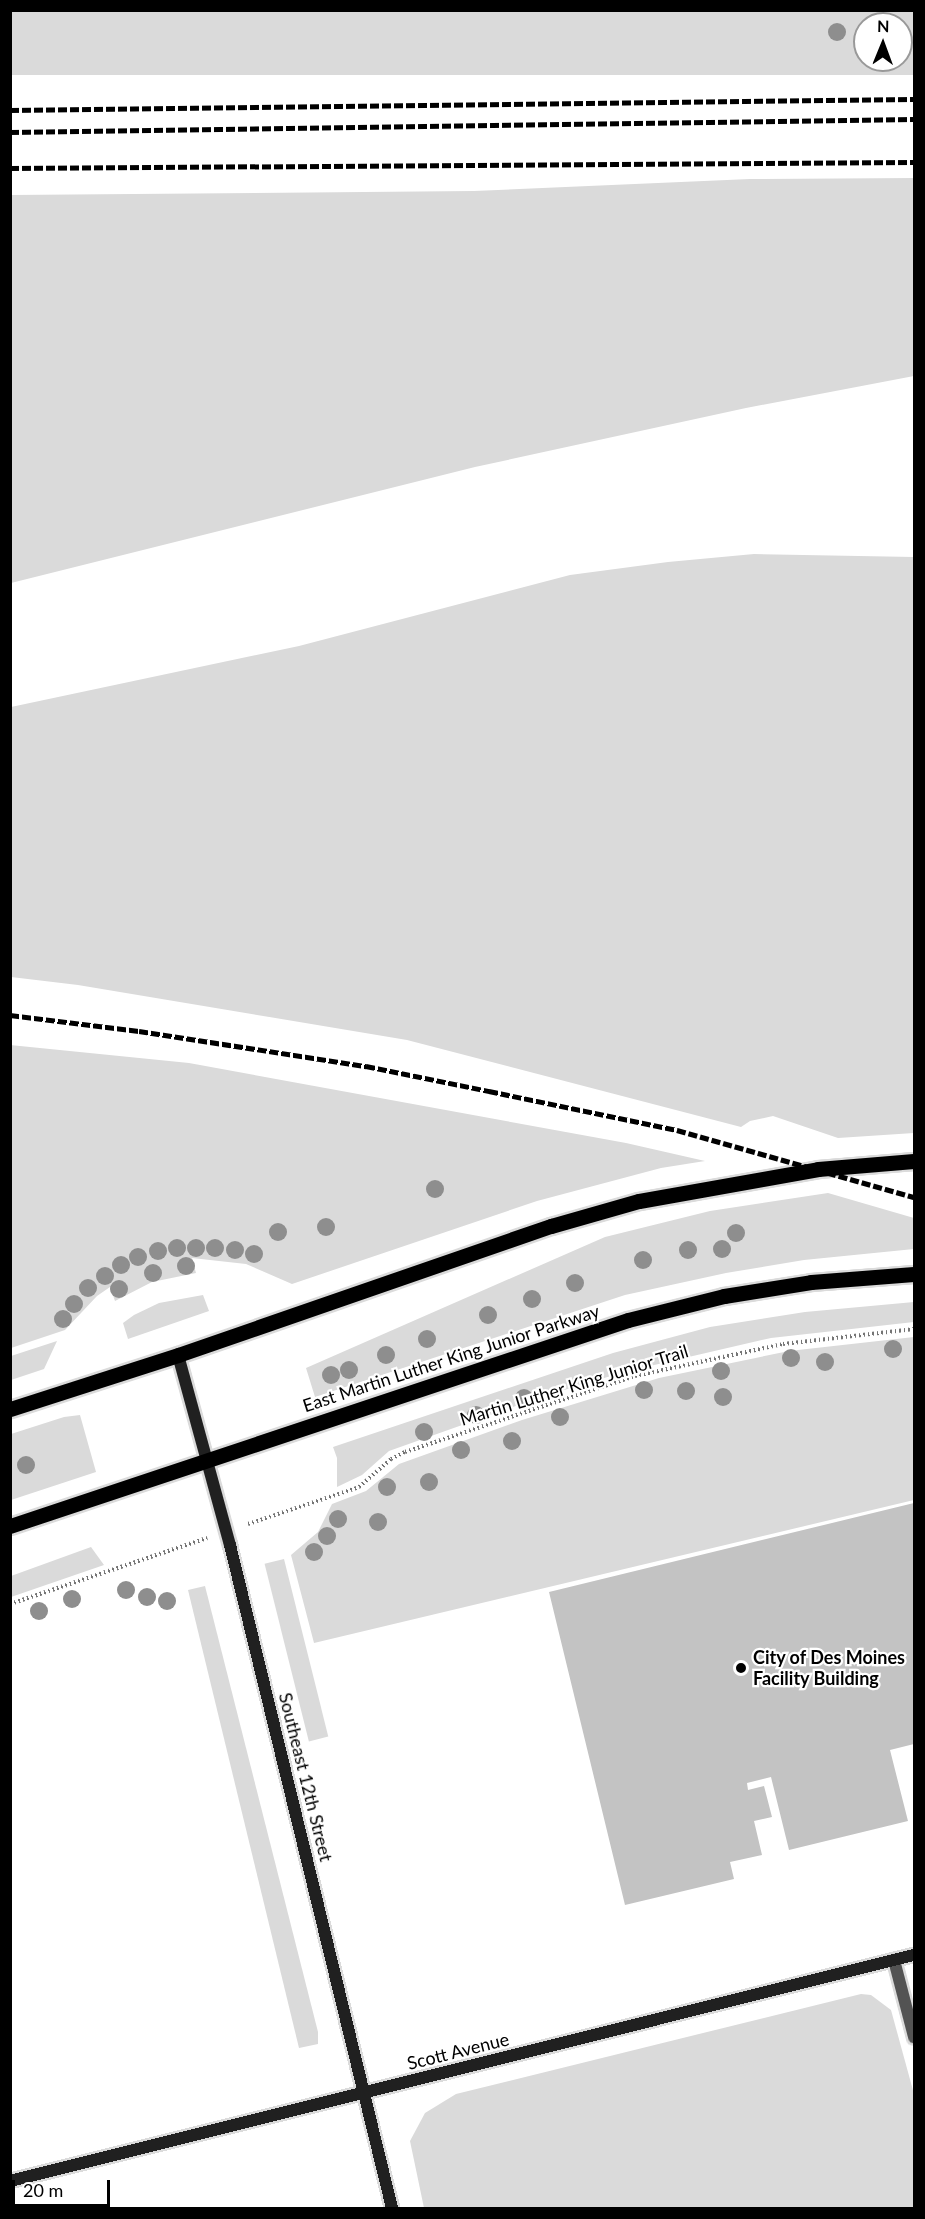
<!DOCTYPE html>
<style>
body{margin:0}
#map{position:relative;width:925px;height:2219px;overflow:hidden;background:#fff;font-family:Lato,sans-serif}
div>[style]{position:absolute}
.green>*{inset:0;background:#dadada;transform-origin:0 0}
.building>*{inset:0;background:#c3c3c3}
.path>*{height:4px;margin-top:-2px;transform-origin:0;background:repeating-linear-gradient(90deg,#757575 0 1.5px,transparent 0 4.5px)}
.roads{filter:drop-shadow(2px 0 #dbdbdb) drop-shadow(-2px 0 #dbdbdb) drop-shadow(0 2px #dbdbdb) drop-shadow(0 -2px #dbdbdb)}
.street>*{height:12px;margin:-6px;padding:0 6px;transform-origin:6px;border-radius:6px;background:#535353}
.secondary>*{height:12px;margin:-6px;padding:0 6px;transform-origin:6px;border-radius:6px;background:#202020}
.primary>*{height:15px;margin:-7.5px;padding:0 7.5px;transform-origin:7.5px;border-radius:7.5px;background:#000}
.rail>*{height:4.5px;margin-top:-2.25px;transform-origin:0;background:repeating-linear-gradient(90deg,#000 0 9px,transparent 0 12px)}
.trees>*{width:18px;height:18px;margin:-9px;border-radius:50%;background:#8e8e8e}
.dots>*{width:16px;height:16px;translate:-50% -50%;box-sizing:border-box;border:3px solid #fff;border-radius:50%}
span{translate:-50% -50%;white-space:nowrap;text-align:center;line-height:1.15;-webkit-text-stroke:4.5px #fff;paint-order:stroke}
.street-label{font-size:18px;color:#000}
.poi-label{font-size:18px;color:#000;font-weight:700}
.left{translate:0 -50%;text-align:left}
.frame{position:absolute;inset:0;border:12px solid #000;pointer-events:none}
.north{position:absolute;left:853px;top:12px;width:60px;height:60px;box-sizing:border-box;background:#fff;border:2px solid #999;border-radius:50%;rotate:1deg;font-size:16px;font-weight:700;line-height:24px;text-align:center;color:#000}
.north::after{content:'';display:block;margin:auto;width:21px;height:27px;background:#000;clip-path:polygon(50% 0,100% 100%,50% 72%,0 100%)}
.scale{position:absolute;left:12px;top:2180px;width:98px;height:27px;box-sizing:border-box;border:3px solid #000;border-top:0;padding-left:8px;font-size:18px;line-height:21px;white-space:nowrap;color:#000;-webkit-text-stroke:4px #fff;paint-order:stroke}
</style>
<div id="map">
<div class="green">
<div style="clip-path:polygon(evenodd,10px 11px,914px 11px,914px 75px,11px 75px,10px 11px,865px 24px,901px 24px,901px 60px,865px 60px,865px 24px)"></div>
<div style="clip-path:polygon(914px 178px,914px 376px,746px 408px,475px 467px,11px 583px,11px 195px,474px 191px,750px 179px)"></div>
<div style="clip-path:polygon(754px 554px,914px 557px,914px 1133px,838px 1138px,773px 1116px,750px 1121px,741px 1127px,407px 1040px,78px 985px,11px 977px,11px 707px,299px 646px,570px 575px,668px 562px)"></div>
<div style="clip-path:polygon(10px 1045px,189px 1063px,626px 1143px,705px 1161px,661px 1168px,537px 1201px,292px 1284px,246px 1264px,192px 1258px,196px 1273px,152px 1282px,115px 1301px,110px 1287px,97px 1296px,65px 1330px,11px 1348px)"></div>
<div style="clip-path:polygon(828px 1193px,914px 1218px,914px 1249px,804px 1260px,726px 1273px,625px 1295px,315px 1397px,306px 1368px,605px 1237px,710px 1211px)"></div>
<div style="clip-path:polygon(203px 1295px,209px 1311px,128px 1339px,123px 1323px,134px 1315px,159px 1303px)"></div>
<div style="clip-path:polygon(914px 1302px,914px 1322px,771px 1338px,624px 1372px,538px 1398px,389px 1451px,362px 1475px,337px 1487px,337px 1458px,333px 1447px,613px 1353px,710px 1327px,805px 1312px)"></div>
<div style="clip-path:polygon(914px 1337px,914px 1500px,314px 1643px,291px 1555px,318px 1532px,332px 1504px,366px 1491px,399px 1464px,522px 1420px,659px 1378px,789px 1351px)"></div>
<div style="clip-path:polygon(57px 1341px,44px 1369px,11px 1380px,11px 1356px)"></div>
<div style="clip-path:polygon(80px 1415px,96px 1472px,11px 1500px,11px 1434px,64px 1417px)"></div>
<div style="clip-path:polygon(91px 1547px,104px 1565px,11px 1597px,11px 1576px)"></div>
<div style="left:284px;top:1559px;width:183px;height:20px;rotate:76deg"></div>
<div style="clip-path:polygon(205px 1586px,318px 2032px,318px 2044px,299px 2048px,188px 1590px)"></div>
<div style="clip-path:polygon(861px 1994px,871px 1995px,891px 2010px,914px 2094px,914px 2208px,424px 2208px,410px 2141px,425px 2113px,456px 2094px)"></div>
</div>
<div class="building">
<div style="clip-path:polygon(914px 1503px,914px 1744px,890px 1750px,908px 1821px,789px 1850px,771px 1777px,747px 1783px,748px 1790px,764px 1786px,772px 1817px,754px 1821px,762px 1855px,730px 1862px,734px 1879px,625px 1905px,549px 1592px)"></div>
</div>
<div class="path">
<div style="left:248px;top:1524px;width:117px;rotate:-18.4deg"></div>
<div style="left:359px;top:1487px;width:43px;rotate:-41.2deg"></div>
<div style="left:391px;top:1459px;width:16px;rotate:-27deg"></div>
<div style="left:405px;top:1452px;width:242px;rotate:-18.3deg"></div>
<div style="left:635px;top:1376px;width:151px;rotate:-12.2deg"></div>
<div style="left:783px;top:1344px;width:132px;rotate:-6.5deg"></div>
<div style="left:10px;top:1604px;width:208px;rotate:-18.5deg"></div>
</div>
<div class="roads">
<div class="street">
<div style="left:894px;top:1960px;width:80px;rotate:75.4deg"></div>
</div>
<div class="secondary">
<div style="left:178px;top:1355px;width:197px;rotate:74.7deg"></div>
<div style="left:230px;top:1545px;width:683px;rotate:76.27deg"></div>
<div style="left:10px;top:2181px;width:932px;rotate:-14.04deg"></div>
</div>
<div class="primary">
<div style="left:10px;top:1409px;width:176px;rotate:-17.8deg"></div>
<div style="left:178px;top:1355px;width:395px;rotate:-19.1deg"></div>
<div style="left:551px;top:1226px;width:91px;rotate:-15.9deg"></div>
<div style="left:639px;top:1201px;width:182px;rotate:-10.1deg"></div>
<div style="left:818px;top:1169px;width:96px;rotate:-4.8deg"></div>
<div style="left:10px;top:1526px;width:651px;rotate:-18.43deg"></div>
<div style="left:628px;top:1320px;width:99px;rotate:-14deg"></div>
<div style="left:724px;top:1296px;width:88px;rotate:-9.1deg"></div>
<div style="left:811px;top:1282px;width:103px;rotate:-4.4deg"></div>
</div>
</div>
<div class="rail">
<div style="left:10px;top:110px;width:904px;rotate:-0.7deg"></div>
<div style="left:10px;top:132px;width:904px;rotate:-0.82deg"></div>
<div style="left:10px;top:168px;width:904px;rotate:-0.38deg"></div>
<div style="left:10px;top:1015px;width:130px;rotate:7.1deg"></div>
<div style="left:139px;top:1031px;width:230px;rotate:8.8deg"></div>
<div style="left:366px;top:1066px;width:126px;rotate:11.5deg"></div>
<div style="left:489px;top:1091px;width:192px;rotate:11.7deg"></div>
<div style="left:677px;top:1130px;width:246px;rotate:15.8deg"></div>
</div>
<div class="trees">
<div style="left:837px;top:32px"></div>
<div style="left:435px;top:1189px"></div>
<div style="left:326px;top:1227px"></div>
<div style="left:278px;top:1232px"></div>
<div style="left:736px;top:1233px"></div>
<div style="left:177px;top:1248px"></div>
<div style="left:196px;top:1248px"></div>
<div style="left:215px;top:1248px"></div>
<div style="left:722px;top:1249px"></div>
<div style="left:235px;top:1250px"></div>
<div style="left:688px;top:1250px"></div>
<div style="left:158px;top:1251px"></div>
<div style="left:254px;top:1254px"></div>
<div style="left:138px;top:1257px"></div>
<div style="left:643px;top:1260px"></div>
<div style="left:121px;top:1265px"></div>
<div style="left:186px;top:1266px"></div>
<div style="left:153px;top:1273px"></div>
<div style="left:105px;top:1276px"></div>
<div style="left:575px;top:1283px"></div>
<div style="left:88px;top:1288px"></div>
<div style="left:119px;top:1289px"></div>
<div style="left:532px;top:1299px"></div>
<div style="left:74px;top:1304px"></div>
<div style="left:488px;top:1315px"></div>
<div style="left:63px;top:1319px"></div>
<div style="left:427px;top:1339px"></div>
<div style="left:893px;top:1349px"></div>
<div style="left:386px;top:1355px"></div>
<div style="left:791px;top:1358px"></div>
<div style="left:825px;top:1362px"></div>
<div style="left:349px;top:1370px"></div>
<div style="left:721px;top:1371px"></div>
<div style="left:331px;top:1375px"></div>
<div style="left:644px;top:1390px"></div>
<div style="left:686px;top:1391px"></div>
<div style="left:723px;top:1397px"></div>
<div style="left:524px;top:1398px"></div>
<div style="left:476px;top:1415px"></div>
<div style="left:560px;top:1417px"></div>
<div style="left:424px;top:1432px"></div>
<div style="left:512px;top:1441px"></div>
<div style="left:461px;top:1450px"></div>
<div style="left:26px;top:1465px"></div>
<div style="left:429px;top:1482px"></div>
<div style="left:387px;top:1487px"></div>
<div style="left:338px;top:1519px"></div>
<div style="left:378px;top:1522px"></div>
<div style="left:327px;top:1536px"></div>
<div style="left:314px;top:1552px"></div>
<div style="left:126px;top:1590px"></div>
<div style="left:147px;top:1597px"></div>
<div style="left:72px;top:1599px"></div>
<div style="left:167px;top:1601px"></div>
<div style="left:39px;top:1611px"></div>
</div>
<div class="dots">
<div style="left:741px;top:1668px;background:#000"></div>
</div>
<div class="street-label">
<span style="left:451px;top:1358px;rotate:-18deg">East Martin Luther King Junior Parkway</span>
<span style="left:574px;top:1385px;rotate:-17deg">Martin Luther King Junior Trail</span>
<span style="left:306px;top:1777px;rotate:76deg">Southeast 12th Street</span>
<span style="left:458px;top:2051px;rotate:-14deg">Scott Avenue</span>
</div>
<div class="poi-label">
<span class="left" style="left:753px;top:1668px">City of Des Moines<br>Facility Building</span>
</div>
<div class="frame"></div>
<div class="north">N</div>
<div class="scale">20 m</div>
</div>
